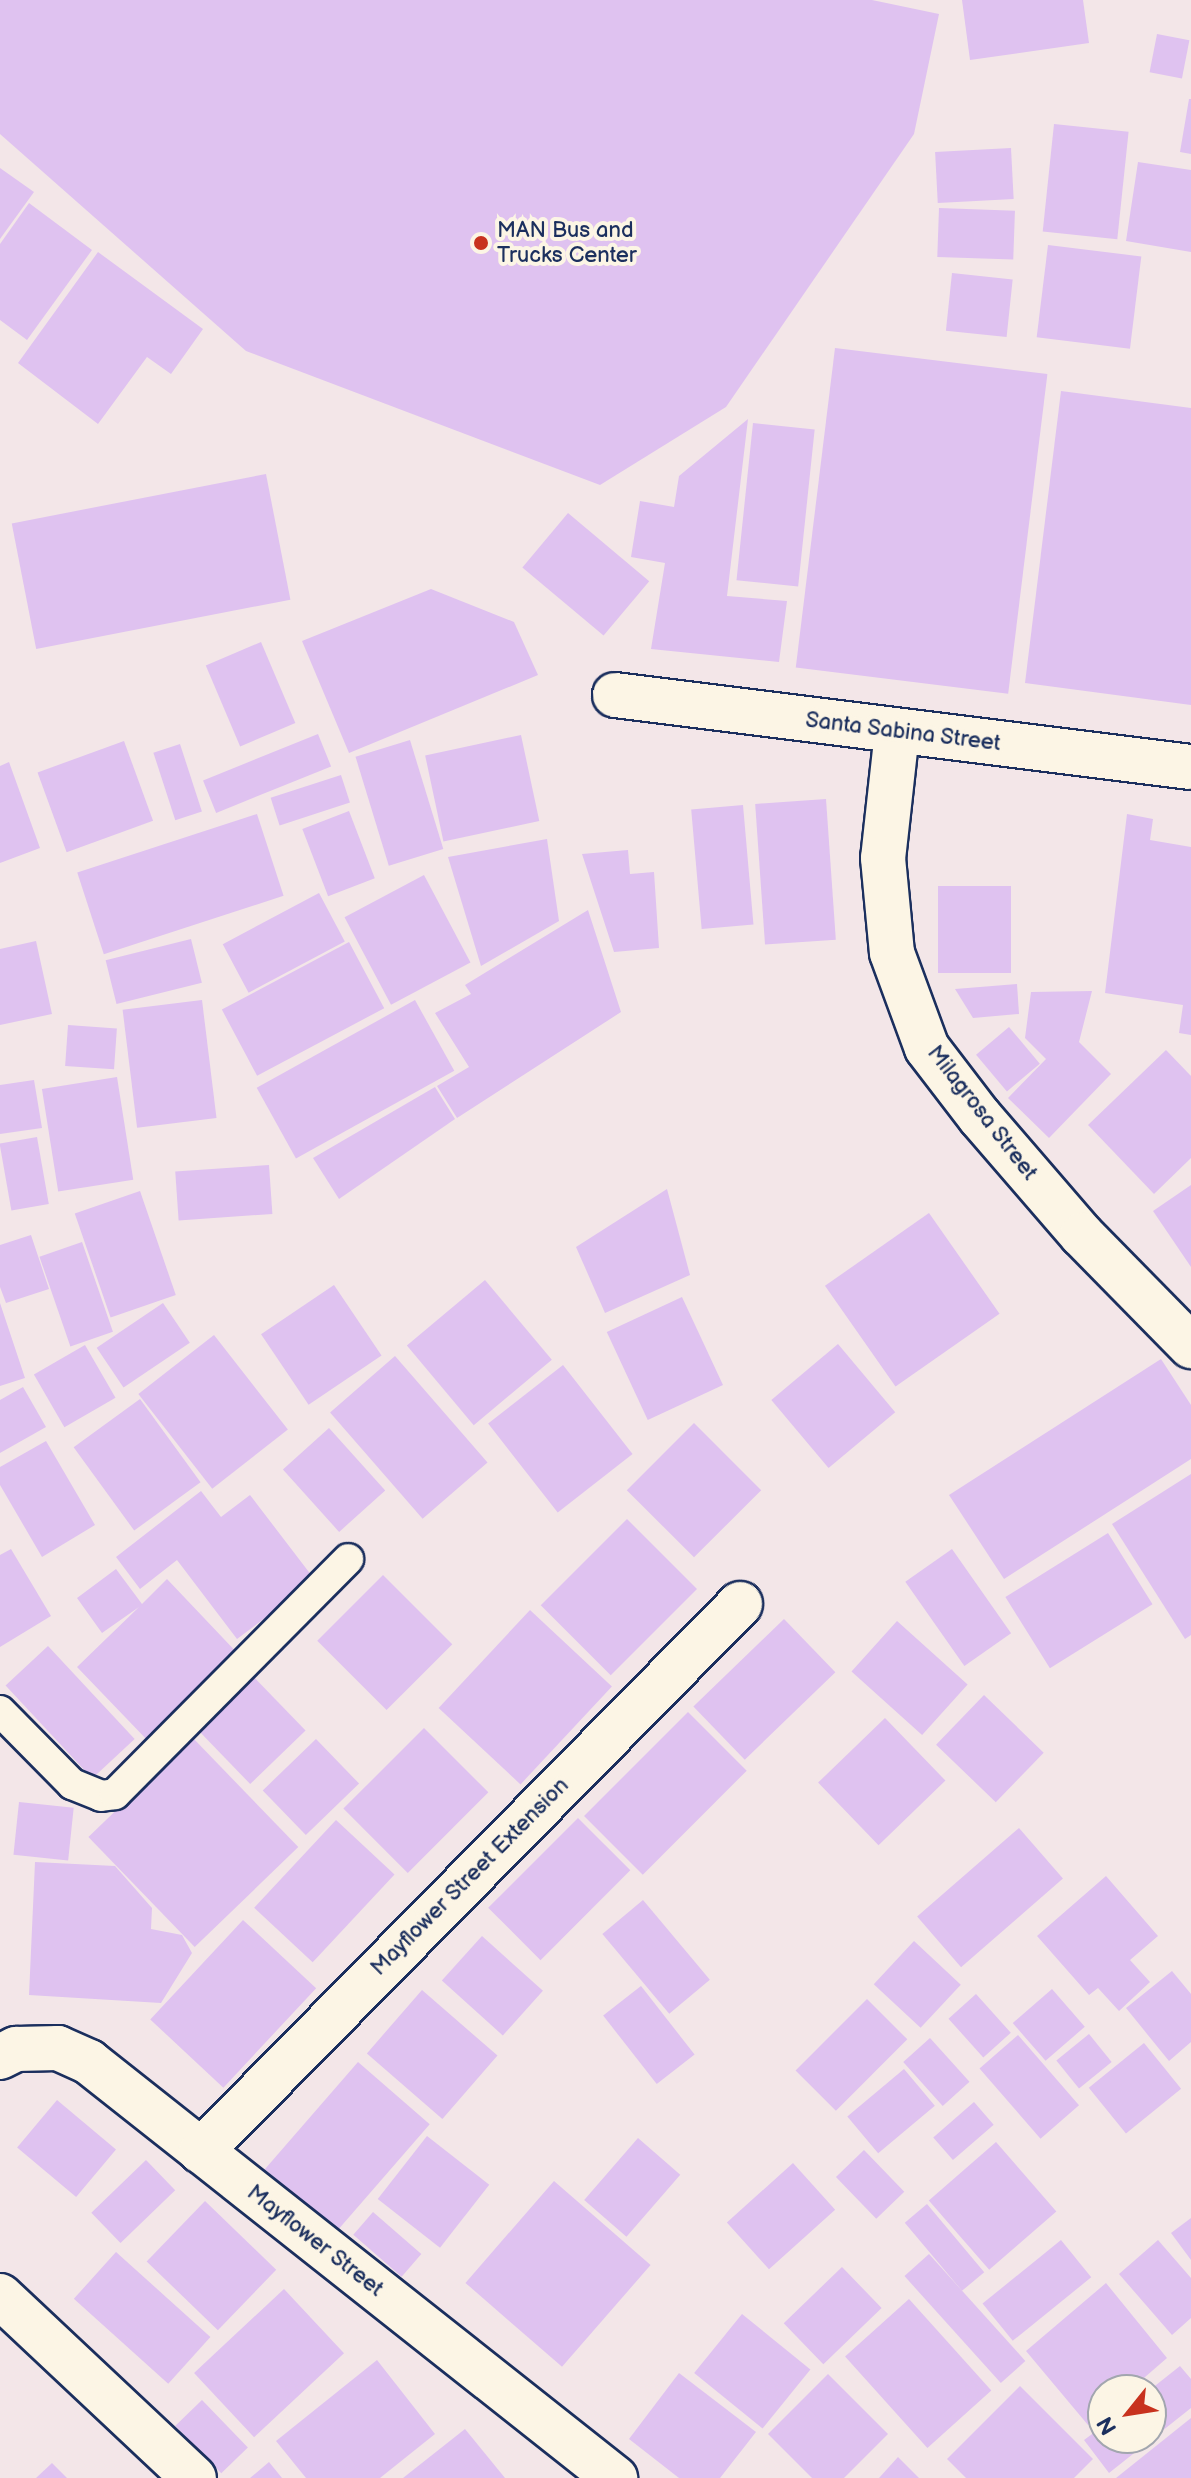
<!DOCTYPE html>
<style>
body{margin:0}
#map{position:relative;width:1191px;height:2478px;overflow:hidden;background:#f3e6e8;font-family:"Balsamiq Sans",sans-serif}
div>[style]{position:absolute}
.building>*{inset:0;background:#dfc2f0;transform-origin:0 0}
.roads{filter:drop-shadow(2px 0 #1b2f5e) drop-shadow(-2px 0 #1b2f5e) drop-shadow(0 2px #1b2f5e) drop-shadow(0 -2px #1b2f5e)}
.service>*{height:30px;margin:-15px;padding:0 15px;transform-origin:15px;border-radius:15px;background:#fcf5e5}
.minor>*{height:44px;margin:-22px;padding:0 22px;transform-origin:22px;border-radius:22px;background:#fcf5e5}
.dots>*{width:22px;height:22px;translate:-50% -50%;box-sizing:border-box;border:4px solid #fcf5e5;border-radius:50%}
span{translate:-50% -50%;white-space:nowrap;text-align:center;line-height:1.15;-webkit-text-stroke:8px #fcf5e5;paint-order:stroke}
.poi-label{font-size:22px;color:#1b2f5e}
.left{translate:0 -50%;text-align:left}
.street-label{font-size:22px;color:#1b2f5e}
.north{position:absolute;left:1087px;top:2374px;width:80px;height:80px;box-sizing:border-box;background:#fcf5e5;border:2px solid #a2a6af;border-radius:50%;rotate:240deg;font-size:22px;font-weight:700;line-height:32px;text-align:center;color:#1b2f5e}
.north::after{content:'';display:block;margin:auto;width:28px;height:36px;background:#c8321e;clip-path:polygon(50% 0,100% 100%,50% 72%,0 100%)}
</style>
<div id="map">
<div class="building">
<div style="clip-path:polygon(0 0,872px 0,939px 14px,914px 134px,726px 407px,600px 485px,246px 351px,0 134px)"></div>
<div style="clip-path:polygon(962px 0,1083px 0,1089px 43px,970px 60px)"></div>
<div style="left:1157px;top:34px;width:33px;height:39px;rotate:11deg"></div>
<div style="clip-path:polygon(1189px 99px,1191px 99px,1191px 154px,1180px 152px)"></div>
<div style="left:1054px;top:124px;width:75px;height:108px;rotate:6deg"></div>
<div style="left:1011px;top:148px;width:51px;height:76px;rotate:87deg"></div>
<div style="clip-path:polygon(1138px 162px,1191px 170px,1191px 252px,1126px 241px)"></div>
<div style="clip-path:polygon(0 168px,34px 192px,0 239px)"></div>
<div style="clip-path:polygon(29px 203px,92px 250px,27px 340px,0 320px,0 244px)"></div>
<div style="left:939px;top:208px;width:76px;height:49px;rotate:2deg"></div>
<div style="left:1048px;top:245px;width:94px;height:93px;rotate:7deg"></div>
<div style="clip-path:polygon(98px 252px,203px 329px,171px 374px,147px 357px,98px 424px,18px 363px)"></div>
<div style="left:952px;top:273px;width:61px;height:58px;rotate:6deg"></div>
<div style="left:835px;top:348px;width:214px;height:322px;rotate:7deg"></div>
<div style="clip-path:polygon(1061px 391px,1191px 408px,1191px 705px,1025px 683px)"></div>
<div style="clip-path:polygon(748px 419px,727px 596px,787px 601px,779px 662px,651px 649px,665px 563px,631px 557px,640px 501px,674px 507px,679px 476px)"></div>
<div style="left:753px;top:423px;width:62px;height:158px;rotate:6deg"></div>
<div style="left:266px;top:474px;width:128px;height:259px;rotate:79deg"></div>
<div style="left:568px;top:513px;width:106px;height:71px;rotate:40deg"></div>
<div style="clip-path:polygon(431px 589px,514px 622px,538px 675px,349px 753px,302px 641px)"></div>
<div style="left:261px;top:642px;width:88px;height:60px;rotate:67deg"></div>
<div style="left:318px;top:734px;width:35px;height:124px;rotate:68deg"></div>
<div style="left:521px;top:735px;width:88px;height:98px;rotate:78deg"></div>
<div style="left:410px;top:740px;width:114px;height:57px;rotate:73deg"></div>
<div style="left:124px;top:741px;width:85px;height:92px;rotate:70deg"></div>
<div style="left:180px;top:744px;width:71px;height:28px;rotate:72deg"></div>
<div style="clip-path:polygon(9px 762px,40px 848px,0 863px,0 766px)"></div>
<div style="left:341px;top:775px;width:29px;height:74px;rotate:72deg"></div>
<div style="left:826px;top:799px;width:141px;height:71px;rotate:86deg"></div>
<div style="left:743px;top:805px;width:120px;height:52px;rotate:85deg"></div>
<div style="left:349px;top:811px;width:72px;height:50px;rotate:69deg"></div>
<div style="left:257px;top:814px;width:86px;height:189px;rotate:72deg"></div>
<div style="clip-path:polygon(1127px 814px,1153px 819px,1150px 840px,1191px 847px,1191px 1035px,1179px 1033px,1183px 1005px,1105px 993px)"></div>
<div style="clip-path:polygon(547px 839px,559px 921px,481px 966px,448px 857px)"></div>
<div style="clip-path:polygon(628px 850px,630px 874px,654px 872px,659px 948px,614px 952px,582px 854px)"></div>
<div style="left:424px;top:875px;width:99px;height:90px;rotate:62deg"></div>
<div style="left:938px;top:886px;width:73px;height:87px"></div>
<div style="left:319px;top:893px;width:55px;height:109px;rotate:62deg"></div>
<div style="clip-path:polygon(588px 910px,621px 1012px,457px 1118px,437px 1086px,469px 1067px,435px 1013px,471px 994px,465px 985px)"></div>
<div style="left:191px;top:939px;width:45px;height:88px;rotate:76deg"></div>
<div style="clip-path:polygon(36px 941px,52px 1014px,0 1025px,0 949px)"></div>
<div style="left:349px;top:942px;width:75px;height:144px;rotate:62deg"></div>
<div style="clip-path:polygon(1017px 984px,1019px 1014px,973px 1018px,955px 989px)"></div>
<div style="clip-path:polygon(1092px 991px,1079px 1042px,1111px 1074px,1049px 1138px,1008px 1098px,1046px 1059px,1025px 1038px,1031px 992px)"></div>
<div style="left:202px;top:1000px;width:119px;height:80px;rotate:83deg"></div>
<div style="left:415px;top:1000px;width:81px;height:181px;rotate:61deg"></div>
<div style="left:68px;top:1025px;width:49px;height:41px;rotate:4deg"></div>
<div style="left:1009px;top:1027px;width:48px;height:43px;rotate:50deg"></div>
<div style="clip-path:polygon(1166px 1050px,1191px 1076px,1191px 1158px,1154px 1194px,1088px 1125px)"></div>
<div style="left:117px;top:1077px;width:104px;height:76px;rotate:81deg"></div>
<div style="clip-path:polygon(34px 1080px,42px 1128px,0 1134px,0 1085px)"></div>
<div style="clip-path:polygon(435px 1087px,455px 1119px,339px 1199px,313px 1158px)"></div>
<div style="left:37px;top:1137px;width:68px;height:38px;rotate:80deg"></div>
<div style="left:269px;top:1165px;width:49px;height:94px;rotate:86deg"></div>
<div style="clip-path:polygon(1191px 1185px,1191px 1267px,1153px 1211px)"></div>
<div style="clip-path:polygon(667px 1189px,690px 1275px,605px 1313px,576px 1247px)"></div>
<div style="left:140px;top:1191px;width:110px;height:69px;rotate:71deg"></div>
<div style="left:929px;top:1213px;width:123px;height:127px;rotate:55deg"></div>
<div style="clip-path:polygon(31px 1235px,49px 1289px,6px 1303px,0 1287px,0 1245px)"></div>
<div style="left:82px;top:1242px;width:95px;height:45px;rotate:71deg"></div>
<div style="left:485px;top:1280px;width:104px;height:102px;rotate:50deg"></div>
<div style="left:334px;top:1285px;width:85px;height:88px;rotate:56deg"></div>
<div style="left:682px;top:1297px;width:97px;height:83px;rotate:65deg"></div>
<div style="clip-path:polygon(0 1303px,25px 1378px,0 1386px)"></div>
<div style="left:163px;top:1303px;width:48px;height:80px;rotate:56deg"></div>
<div style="left:214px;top:1335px;width:120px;height:96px;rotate:52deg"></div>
<div style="left:838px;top:1344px;width:89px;height:87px;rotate:50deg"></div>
<div style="left:85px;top:1345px;width:61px;height:59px;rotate:60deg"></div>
<div style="left:395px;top:1356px;width:141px;height:86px;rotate:49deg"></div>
<div style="clip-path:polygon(1161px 1359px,1191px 1405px,1191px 1459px,1004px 1579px,949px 1495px)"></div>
<div style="left:563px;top:1365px;width:113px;height:95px;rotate:52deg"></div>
<div style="clip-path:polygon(23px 1387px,46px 1427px,0 1453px,0 1400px)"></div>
<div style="left:140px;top:1399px;width:103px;height:82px;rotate:54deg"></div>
<div style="left:694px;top:1423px;width:95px;height:95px;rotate:45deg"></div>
<div style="left:329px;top:1428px;width:84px;height:62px;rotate:48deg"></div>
<div style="clip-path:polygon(46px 1441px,95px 1525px,42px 1557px,0 1485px,0 1467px)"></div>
<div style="clip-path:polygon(1191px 1474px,1191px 1635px,1185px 1639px,1112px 1524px)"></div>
<div style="clip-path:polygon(201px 1491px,221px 1517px,250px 1495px,315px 1580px,237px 1639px,177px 1560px,140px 1589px,116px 1557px)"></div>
<div style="left:627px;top:1519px;width:99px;height:122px;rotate:45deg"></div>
<div style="left:1108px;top:1533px;width:84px;height:121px;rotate:58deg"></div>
<div style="clip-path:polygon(11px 1549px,51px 1616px,0 1647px,0 1555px)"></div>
<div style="left:952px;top:1549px;width:103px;height:57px;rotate:55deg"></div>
<div style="clip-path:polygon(116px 1569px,142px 1604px,167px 1579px,241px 1657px,150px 1743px,77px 1667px,139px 1607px,102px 1633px,77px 1598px)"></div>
<div style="left:383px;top:1575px;width:98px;height:93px;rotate:45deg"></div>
<div style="left:530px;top:1610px;width:112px;height:134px;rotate:43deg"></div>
<div style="left:784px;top:1619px;width:74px;height:126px;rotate:46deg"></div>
<div style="left:897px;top:1621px;width:95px;height:68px;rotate:42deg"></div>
<div style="left:48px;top:1646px;width:127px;height:58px;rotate:47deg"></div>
<div style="left:250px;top:1673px;width:80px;height:77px;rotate:46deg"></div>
<div style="left:984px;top:1695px;width:83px;height:69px;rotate:44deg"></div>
<div style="left:688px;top:1712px;width:83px;height:147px;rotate:45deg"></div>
<div style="left:885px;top:1718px;width:87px;height:93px;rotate:46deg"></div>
<div style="left:424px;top:1728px;width:91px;height:114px;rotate:45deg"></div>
<div style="left:192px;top:1737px;width:153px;height:144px;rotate:46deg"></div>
<div style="left:316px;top:1739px;width:62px;height:74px;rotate:46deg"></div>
<div style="left:19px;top:1802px;width:55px;height:53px;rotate:6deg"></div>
<div style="left:578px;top:1818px;width:74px;height:127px;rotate:45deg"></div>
<div style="left:336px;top:1820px;width:80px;height:120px;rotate:43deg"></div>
<div style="left:1019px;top:1828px;width:67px;height:135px;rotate:49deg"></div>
<div style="clip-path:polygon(35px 1862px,115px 1866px,152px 1908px,151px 1929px,182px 1935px,192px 1953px,161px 2003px,29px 1995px)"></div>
<div style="clip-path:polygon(1106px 1876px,1158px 1936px,1130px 1960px,1150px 1982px,1119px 2011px,1098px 1988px,1089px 1995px,1037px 1936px)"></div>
<div style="left:643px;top:1900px;width:104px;height:53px;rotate:50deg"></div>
<div style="left:243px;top:1920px;width:100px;height:136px;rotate:43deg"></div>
<div style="left:482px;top:1936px;width:82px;height:60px;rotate:42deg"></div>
<div style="left:914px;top:1941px;width:64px;height:59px;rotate:43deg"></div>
<div style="clip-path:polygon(1172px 1971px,1191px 1994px,1191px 2042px,1169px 2061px,1126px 2008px)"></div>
<div style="left:641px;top:1986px;width:87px;height:48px;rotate:52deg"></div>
<div style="left:1052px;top:1989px;width:50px;height:52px;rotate:49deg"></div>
<div style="left:422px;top:1990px;width:100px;height:84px;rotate:41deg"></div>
<div style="left:976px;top:1994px;width:52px;height:37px;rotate:48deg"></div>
<div style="left:867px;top:1999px;width:57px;height:101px;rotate:45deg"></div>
<div style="left:1089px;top:2034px;width:36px;height:42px;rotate:51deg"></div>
<div style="left:1018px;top:2035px;width:93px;height:51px;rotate:49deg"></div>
<div style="left:930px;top:2038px;width:59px;height:36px;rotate:48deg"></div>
<div style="left:1144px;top:2043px;width:59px;height:71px;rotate:51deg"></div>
<div style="left:358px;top:2062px;width:95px;height:142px;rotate:41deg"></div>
<div style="left:904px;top:2069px;width:48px;height:74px;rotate:50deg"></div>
<div style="left:57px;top:2100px;width:77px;height:62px;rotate:40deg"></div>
<div style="left:974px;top:2102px;width:30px;height:54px;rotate:49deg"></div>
<div style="left:427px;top:2136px;width:79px;height:80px;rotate:38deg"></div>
<div style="left:638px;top:2138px;width:56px;height:82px;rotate:41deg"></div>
<div style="left:996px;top:2142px;width:92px;height:89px;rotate:49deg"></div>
<div style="left:864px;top:2150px;width:58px;height:39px;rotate:46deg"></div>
<div style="left:146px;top:2160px;width:42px;height:76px;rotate:46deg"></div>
<div style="left:793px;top:2163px;width:63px;height:89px;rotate:48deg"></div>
<div style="left:554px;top:2181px;width:128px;height:135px;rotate:41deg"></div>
<div style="left:205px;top:2201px;width:99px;height:84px;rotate:44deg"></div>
<div style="left:927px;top:2204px;width:89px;height:29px;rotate:50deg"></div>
<div style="left:373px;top:2212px;width:64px;height:30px;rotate:41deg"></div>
<div style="clip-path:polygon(1191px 2218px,1191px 2260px,1171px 2233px)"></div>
<div style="left:1061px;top:2240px;width:48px;height:101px;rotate:51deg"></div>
<div style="clip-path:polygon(1158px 2240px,1191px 2278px,1191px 2318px,1172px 2335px,1119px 2274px)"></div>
<div style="left:116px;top:2252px;width:127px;height:63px;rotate:42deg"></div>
<div style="left:929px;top:2254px;width:144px;height:33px;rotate:48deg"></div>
<div style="left:842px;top:2267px;width:57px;height:81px;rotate:46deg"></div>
<div style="clip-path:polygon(1106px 2283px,1167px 2358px,1130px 2390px,1103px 2390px,1103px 2412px,1088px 2425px,1026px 2351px)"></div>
<div style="left:284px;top:2289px;width:88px;height:123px;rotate:47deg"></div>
<div style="left:909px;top:2299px;width:123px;height:86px;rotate:48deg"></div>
<div style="left:742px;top:2314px;width:88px;height:76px;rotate:39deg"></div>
<div style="clip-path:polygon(377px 2360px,435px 2434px,380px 2478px,306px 2478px,276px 2441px)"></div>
<div style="clip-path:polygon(1180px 2366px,1191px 2379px,1191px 2408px,1109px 2473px,1084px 2440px,1103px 2426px,1103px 2438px,1151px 2438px,1151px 2389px)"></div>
<div style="clip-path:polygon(679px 2373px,756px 2432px,720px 2478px,679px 2478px,629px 2439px)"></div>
<div style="clip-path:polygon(828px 2374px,888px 2434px,844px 2478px,812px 2478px,768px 2434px)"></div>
<div style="clip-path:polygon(1020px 2386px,1093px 2459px,1074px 2478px,966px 2478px,947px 2459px)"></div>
<div style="left:202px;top:2400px;width:66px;height:37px;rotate:46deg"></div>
<div style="clip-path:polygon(1191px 2418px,1191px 2478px,1116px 2478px)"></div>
<div style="clip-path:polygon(465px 2429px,505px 2478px,403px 2478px)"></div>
<div style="clip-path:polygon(898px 2457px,919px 2478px,879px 2478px)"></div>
<div style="clip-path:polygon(269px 2462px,282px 2478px,250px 2478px)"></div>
<div style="clip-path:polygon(52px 2463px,67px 2478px,36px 2478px)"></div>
</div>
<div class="roads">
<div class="service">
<div style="left:0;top:1711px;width:103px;rotate:45.4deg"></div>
<div style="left:72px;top:1784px;width:31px;rotate:22deg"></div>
<div style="left:101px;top:1796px;width:14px;rotate:-8deg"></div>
<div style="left:115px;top:1794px;width:331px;rotate:-45.2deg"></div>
</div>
<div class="minor">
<div style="left:615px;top:695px;width:580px;rotate:7.13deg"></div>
<div style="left:897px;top:732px;width:127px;rotate:96.3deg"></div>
<div style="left:883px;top:858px;width:95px;rotate:84.6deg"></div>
<div style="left:892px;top:953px;width:101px;rotate:69.8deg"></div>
<div style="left:927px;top:1048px;width:87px;rotate:52.5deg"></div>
<div style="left:980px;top:1117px;width:156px;rotate:49.2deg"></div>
<div style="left:1082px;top:1235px;width:156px;rotate:45.5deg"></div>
<div style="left:0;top:2057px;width:18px;rotate:-27deg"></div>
<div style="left:16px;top:2049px;width:42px;rotate:-1.4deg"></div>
<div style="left:58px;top:2048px;width:34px;rotate:24deg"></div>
<div style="left:89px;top:2062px;width:671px;rotate:38.34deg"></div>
<div style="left:201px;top:2151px;width:768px;rotate:-45.42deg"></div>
<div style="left:0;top:2296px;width:266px;rotate:43.2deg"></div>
</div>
</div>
<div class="dots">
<div style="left:481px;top:243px;background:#c8321e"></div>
</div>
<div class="poi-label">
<span class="left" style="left:497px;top:243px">MAN Bus and<br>Trucks Center</span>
</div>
<div class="street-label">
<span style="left:903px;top:732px;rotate:7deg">Santa Sabina Street</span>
<span style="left:982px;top:1113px;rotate:52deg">Milagrosa Street</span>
<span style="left:470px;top:1877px;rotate:-45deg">Mayflower Street Extension</span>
<span style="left:315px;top:2241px;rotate:38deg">Mayflower Street</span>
</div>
<div class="north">N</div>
</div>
